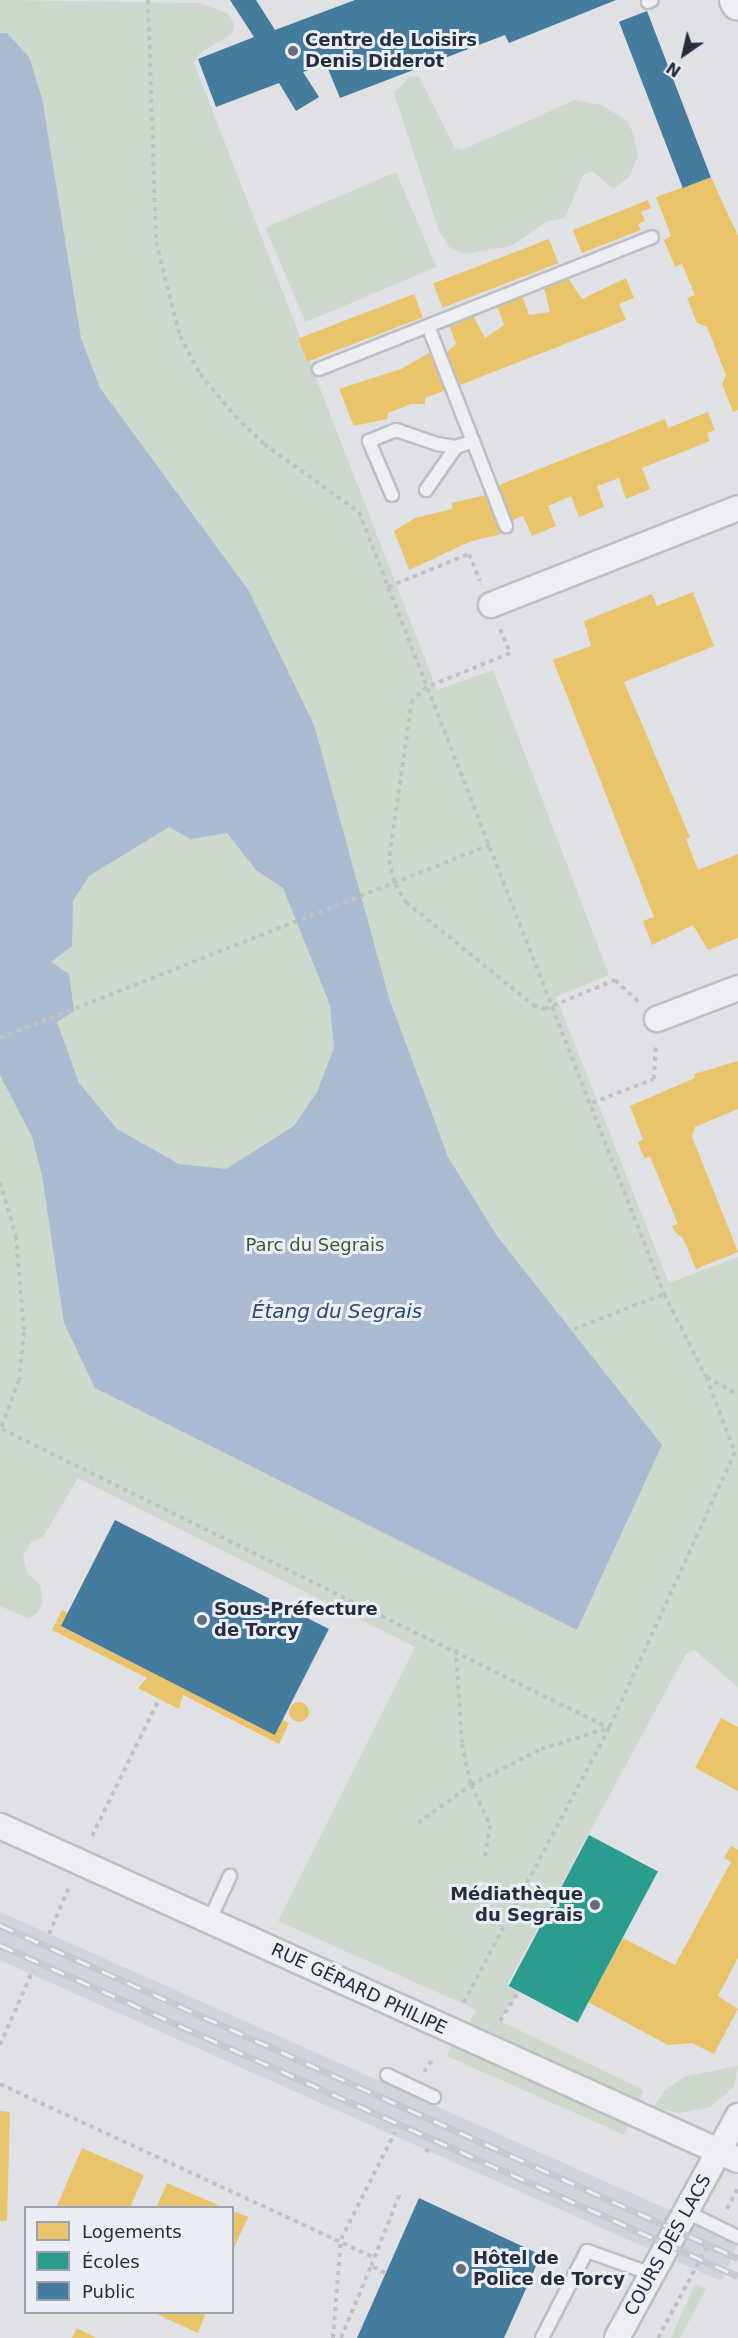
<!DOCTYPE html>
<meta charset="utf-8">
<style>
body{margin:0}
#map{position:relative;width:738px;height:2338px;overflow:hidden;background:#dfe1e4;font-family:"DejaVu Sans",sans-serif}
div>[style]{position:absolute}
.built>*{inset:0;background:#d0d4db;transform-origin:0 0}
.green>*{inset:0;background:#ced9ce;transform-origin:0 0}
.water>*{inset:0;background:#aabbd2}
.homes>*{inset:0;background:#e9c46a;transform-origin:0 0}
.round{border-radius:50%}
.schools>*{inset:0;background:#2a9d8f;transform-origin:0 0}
.public>*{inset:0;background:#457b9d;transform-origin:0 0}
.path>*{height:4px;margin-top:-2px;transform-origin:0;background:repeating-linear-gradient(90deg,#c1c2c8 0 4.5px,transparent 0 9px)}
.roads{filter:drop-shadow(2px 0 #bdbfc2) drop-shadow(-2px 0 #bdbfc2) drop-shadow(0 2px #bdbfc2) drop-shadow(0 -2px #bdbfc2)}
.service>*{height:12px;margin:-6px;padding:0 6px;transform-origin:6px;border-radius:6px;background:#eeeff2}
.minor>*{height:24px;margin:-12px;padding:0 12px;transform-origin:12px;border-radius:12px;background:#eeeff2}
.tertiary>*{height:32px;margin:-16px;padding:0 16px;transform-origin:16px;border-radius:16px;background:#eeeff2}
.rail>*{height:7px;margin-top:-3.5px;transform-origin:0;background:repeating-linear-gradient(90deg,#ebeff5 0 14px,#c7c9cd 0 28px);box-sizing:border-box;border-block:2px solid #c7c9cd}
.dots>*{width:16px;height:16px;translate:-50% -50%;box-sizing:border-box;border:3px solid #ebeff5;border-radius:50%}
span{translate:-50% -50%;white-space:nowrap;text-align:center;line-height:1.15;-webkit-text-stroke:6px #ebeff5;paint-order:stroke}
.poi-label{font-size:18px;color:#252d3f;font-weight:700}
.left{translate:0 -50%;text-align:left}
.right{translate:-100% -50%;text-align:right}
.park-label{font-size:18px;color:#375b31}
.street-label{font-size:18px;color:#252d3f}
.water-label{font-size:20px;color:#2c4975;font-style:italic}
.legend{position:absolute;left:24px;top:2206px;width:210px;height:108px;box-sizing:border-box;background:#ebeff5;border:2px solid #9ca1ac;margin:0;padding:8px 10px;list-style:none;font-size:18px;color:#252d3f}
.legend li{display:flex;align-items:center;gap:12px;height:30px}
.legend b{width:30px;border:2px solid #9ca1ac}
.north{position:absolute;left:654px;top:24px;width:60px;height:60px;-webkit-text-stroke:4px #ebeff5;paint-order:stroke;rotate:214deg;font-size:16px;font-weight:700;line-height:24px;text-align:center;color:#252d3f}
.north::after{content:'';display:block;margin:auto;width:21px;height:27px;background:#252d3f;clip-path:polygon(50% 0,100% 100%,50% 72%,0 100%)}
</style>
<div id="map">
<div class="built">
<div style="left:0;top:1912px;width:809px;height:44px;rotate:24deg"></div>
</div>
<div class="green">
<div style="clip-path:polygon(0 0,199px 3px,227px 13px,234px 23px,232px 34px,200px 53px,194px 63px,437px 690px,493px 670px,609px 975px,556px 997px,669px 1283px,738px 1257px,738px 1687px,694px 1650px,686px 1654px,509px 1981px,508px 1985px,519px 1991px,500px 2021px,644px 2090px,639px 2100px,469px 2023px,477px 2010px,278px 1921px,415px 1647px,78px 1478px,43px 1537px,31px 1542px,23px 1556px,27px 1573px,40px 1585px,43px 1601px,37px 1614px,27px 1618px,0 1606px)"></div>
<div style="clip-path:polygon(410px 76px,419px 77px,455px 148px,462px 150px,575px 100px,602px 105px,627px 121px,634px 135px,638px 155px,630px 176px,613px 189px,592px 171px,583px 175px,565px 218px,548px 221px,511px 246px,463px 254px,449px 247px,439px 231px,394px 93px)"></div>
<div style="left:396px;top:172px;width:103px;height:142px;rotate:67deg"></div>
<div style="left:452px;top:2044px;width:194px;height:13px;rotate:24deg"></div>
<div style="clip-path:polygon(738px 2066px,734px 2087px,710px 2107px,680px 2113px,654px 2107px,664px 2091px,686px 2076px)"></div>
<div style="clip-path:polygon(695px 2284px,706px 2289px,680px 2338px,671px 2338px)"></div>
</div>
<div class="water">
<div style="clip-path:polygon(evenodd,0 33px,7px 33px,29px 57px,42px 98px,81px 338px,100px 388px,249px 591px,314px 725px,389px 998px,448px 1157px,497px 1236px,662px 1445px,577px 1630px,95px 1388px,64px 1323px,42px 1175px,32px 1137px,0 1075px,0 33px,169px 827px,191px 839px,227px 833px,256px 870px,283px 888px,330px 1005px,334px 1048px,317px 1092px,294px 1126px,226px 1169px,179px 1164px,117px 1129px,79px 1083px,57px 1022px,74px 1011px,69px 974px,51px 962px,72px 946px,73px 901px,89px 876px,169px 827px)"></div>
</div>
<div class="homes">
<div style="clip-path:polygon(711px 177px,738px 236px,738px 410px,733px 412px,722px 384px,726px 375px,707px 327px,697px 323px,687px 298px,695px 295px,682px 264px,675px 267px,664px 240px,671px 236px,656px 197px)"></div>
<div style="clip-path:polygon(648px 200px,651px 208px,641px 212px,645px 221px,638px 224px,641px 230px,582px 253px,573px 230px)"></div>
<div style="left:549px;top:239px;width:26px;height:124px;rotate:69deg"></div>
<div style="clip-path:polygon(568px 278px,582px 299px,626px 278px,634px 298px,619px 304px,626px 320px,460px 385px,447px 352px,456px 344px,449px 325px,473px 316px,485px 338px,504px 325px,497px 306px,522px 296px,529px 315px,550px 312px,544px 287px)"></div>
<div style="left:414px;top:294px;width:25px;height:124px;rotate:69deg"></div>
<div style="clip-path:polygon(431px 352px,446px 390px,425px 398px,425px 404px,411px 404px,388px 413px,387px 419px,354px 426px,339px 389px,401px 369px)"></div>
<div style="clip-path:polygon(708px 412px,715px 430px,707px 433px,710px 441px,642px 468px,650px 489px,626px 499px,619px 478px,597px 486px,604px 507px,579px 517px,571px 496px,548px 506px,556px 526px,532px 536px,523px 516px,512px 520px,499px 485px,665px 419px,668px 428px)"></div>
<div style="clip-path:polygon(486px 495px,501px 534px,469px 542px,409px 570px,394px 531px,415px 518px,452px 509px,452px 503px)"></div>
<div style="clip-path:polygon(693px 592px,714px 646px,624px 682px,690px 837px,686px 839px,698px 870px,738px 854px,738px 938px,708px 950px,693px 925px,652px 945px,643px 921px,654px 917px,553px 660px,591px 646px,584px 621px,652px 594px,657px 606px)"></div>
<div style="clip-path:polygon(738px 1061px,738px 1109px,695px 1127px,692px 1137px,738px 1252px,696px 1269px,683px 1238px,675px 1232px,672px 1226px,678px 1224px,650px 1157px,645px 1158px,641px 1151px,638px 1142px,643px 1140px,630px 1106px,695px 1078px,694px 1074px)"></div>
<div style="clip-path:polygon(62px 1610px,69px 1613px,62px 1627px,275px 1734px,282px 1720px,289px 1723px,279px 1744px,183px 1695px,179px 1709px,138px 1688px,147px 1678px,52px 1630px)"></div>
<div class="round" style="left:289px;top:1702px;width:20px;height:20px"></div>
<div style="clip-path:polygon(721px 1718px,738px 1727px,738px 1791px,695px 1768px)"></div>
<div style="clip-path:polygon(731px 1846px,738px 1850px,738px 1958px,718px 1996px,738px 2009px,714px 2054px,692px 2043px,668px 2045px,588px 2002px,623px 1938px,675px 1965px,731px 1862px,724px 1858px)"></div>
<div style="clip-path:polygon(0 2111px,10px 2112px,7px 2221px,0 2221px)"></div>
<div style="clip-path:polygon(82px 2148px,144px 2175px,130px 2208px,56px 2208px)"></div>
<div style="clip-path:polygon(167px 2183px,225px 2208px,156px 2208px)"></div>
<div style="clip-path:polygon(232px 2211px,248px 2217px,232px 2252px)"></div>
<div style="clip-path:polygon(152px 2312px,206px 2312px,198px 2333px)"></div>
<div style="clip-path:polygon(77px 2328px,96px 2338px,72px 2338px)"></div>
</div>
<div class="schools">
<div style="left:589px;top:1835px;width:78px;height:171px;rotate:28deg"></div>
</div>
<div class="public">
<div style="clip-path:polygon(230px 0,256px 0,275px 30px,355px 0,616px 0,509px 43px,505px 35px,340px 98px,326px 64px,303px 72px,319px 97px,296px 111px,279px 83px,216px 107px,198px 59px,254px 37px)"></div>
<div style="left:647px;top:11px;width:178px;height:30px;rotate:69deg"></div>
<div style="left:115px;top:1520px;width:240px;height:119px;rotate:27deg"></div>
<div style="clip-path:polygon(419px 2198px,541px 2255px,504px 2338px,357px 2338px)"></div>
</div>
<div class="path">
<div style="left:148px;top:0;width:242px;rotate:88.1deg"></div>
<div style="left:156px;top:242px;width:97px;rotate:75.7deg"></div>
<div style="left:180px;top:336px;width:43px;rotate:62.2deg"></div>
<div style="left:200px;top:374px;width:55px;rotate:50.2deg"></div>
<div style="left:235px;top:416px;width:40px;rotate:44deg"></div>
<div style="left:264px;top:444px;width:117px;rotate:35.6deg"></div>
<div style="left:359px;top:512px;width:839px;rotate:68.69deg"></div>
<div style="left:664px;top:1294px;width:93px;rotate:63.2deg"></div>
<div style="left:706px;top:1377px;width:80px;rotate:68.9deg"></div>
<div style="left:735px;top:1452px;width:303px;rotate:114.5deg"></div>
<div style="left:609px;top:1728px;width:314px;rotate:117.9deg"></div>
<div style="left:388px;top:587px;width:87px;rotate:-22.2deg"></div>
<div style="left:469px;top:554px;width:29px;rotate:68deg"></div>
<div style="left:500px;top:629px;width:26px;rotate:67deg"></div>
<div style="left:510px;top:653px;width:90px;rotate:157.7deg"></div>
<div style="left:427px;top:687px;width:20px;rotate:139deg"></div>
<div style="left:412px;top:700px;width:162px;rotate:98.2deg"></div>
<div style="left:389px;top:860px;width:25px;rotate:76deg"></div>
<div style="left:395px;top:884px;width:21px;rotate:59deg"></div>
<div style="left:406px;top:902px;width:164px;rotate:39deg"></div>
<div style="left:533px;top:1005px;width:13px;rotate:18deg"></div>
<div style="left:545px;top:1009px;width:76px;rotate:-22.5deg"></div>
<div style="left:615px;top:980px;width:34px;rotate:43deg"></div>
<div style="left:0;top:1038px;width:527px;rotate:-21.5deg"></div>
<div style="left:592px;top:1103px;width:66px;rotate:-21.2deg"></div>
<div style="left:654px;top:1079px;width:35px;rotate:-87deg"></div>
<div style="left:0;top:1182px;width:56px;rotate:73.5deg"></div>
<div style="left:16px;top:1236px;width:96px;rotate:85.2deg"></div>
<div style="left:24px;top:1332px;width:48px;rotate:95.9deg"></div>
<div style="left:19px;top:1380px;width:54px;rotate:110.4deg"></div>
<div style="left:574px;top:1329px;width:97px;rotate:-21.3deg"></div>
<div style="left:707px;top:1377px;width:36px;rotate:30deg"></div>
<div style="left:2px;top:1429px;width:677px;rotate:26.22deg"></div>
<div style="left:456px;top:1649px;width:95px;rotate:86.4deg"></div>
<div style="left:462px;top:1744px;width:42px;rotate:77.6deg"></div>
<div style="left:471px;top:1785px;width:44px;rotate:64.6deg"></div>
<div style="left:490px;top:1825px;width:32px;rotate:99deg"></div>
<div style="left:418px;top:1823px;width:65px;rotate:-35.6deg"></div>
<div style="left:471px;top:1785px;width:79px;rotate:-27.2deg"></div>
<div style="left:541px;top:1749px;width:71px;rotate:-17.2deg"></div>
<div style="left:92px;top:1836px;width:153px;rotate:-63.9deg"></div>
<div style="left:49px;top:1934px;width:53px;rotate:-66.8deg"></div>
<div style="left:500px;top:2021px;width:36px;rotate:-58deg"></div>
<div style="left:0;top:2045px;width:82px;rotate:-66.3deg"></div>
<div style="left:424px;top:2072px;width:14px;rotate:-56deg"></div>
<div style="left:0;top:2084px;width:413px;rotate:24.9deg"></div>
<div style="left:425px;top:2149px;width:5px;rotate:37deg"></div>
<div style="left:727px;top:2209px;width:24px;rotate:-62deg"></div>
<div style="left:385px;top:2273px;width:16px;rotate:-153deg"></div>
<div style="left:371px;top:2266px;width:81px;rotate:-68.2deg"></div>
<div style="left:333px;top:2338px;width:99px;rotate:-85.4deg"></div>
<div style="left:341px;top:2239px;width:120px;rotate:-63.2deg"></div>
<div style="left:341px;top:2338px;width:78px;rotate:-67.4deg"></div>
<div style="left:658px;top:2338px;width:106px;rotate:-61.7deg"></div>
</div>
<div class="roads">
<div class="service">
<div style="left:648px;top:2px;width:4px;rotate:-27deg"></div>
<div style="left:428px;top:326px;width:215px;rotate:68.7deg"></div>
<div style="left:319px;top:369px;width:358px;rotate:-21.6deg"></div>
<div style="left:426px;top:490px;width:52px;rotate:-55.1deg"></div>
<div style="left:392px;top:495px;width:59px;rotate:-113.1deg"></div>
<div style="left:369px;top:441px;width:29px;rotate:-22deg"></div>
<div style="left:396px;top:430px;width:43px;rotate:18.9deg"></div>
<div style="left:437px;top:444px;width:19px;rotate:9deg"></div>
<div style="left:456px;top:447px;width:18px;rotate:-19deg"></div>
<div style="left:209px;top:1921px;width:50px;rotate:-65deg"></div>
<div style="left:387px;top:2075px;width:52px;rotate:25.1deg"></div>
<div style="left:685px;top:2211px;width:59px;rotate:26.1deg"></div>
<div style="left:542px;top:2338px;width:98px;rotate:-62.7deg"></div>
<div style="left:587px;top:2251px;width:69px;rotate:19.5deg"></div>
</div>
<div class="minor">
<div style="left:491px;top:605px;width:265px;rotate:-21.4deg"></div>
<div style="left:657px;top:1019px;width:87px;rotate:-20.9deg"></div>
<div style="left:0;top:1826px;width:810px;rotate:24.35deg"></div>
<div style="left:617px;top:2338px;width:253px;rotate:-61.4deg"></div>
</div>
<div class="tertiary">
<div style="left:736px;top:0;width:4px;rotate:63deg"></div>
</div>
</div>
<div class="rail">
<div style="left:0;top:1925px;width:810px;rotate:24.29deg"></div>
<div style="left:0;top:1945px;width:809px;rotate:24.16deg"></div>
</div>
<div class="dots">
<div style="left:293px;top:51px;background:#666c79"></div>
<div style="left:202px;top:1620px;background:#666c79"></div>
<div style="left:595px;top:1905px;background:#666c79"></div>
<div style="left:461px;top:2269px;background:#666c79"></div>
</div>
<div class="poi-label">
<span class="left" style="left:305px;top:51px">Centre de Loisirs<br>Denis Diderot</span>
<span class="left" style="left:214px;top:1620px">Sous-Préfecture<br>de Torcy</span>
<span class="right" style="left:583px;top:1905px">Médiathèque<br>du Segrais</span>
<span class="left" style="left:473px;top:2269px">Hôtel de<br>Police de Torcy</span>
</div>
<div class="park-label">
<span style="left:315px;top:1245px">Parc du Segrais</span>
</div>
<div class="street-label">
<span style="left:359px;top:1989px;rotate:25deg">RUE GÉRARD PHILIPE</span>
<span style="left:668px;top:2245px;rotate:-61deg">COURS DES LACS</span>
</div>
<div class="water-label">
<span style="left:337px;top:1311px">Étang du Segrais</span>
</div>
<ul class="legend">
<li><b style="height:16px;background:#e9c46a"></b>Logements</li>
<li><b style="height:16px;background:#2a9d8f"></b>Écoles</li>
<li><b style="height:16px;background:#457b9d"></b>Public</li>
</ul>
<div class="north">N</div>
</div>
